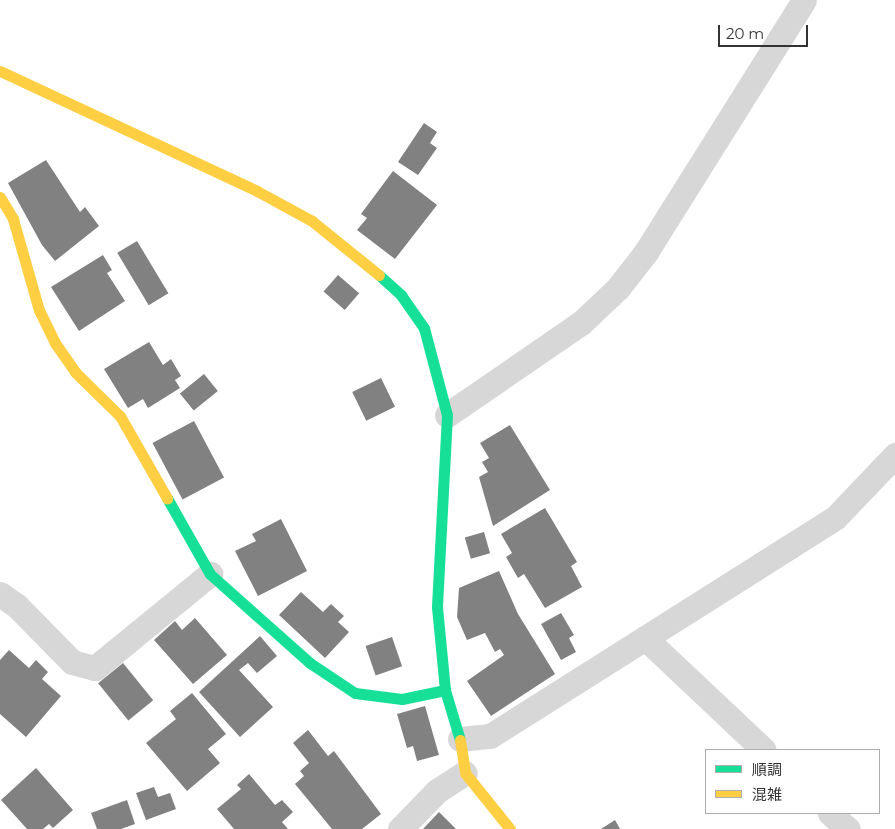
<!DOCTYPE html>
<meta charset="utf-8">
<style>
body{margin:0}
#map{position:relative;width:895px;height:829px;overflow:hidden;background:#fff;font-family:Montserrat,"Noto Sans JP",sans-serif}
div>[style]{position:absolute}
.building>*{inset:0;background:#818181;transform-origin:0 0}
.street>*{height:25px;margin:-12.5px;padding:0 12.5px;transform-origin:12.5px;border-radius:12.5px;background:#d7d7d7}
.fast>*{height:11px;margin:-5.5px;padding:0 5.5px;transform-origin:5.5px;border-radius:5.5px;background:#16e098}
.slow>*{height:11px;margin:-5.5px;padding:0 5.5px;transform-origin:5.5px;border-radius:5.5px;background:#ffcf43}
span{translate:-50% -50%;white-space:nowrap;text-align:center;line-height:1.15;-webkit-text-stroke:5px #fff;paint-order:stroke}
.legend{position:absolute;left:705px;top:749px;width:175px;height:65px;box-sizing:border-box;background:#fff;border:1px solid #adadad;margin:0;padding:6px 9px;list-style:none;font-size:15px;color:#333}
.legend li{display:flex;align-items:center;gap:10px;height:25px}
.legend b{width:25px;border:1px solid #adadad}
.scale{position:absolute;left:718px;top:25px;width:90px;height:22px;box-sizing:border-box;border:2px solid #333;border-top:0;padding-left:6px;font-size:15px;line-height:18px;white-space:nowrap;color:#333;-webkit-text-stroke:4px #fff;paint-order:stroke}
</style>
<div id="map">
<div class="building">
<div style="clip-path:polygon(424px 123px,437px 132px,430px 143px,437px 148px,418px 175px,398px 162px)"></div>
<div style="clip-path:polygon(46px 160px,80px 212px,85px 207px,99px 226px,55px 261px,42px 245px,8px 183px)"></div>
<div style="clip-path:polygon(393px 171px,437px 205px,395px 259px,357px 230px,367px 218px,361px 214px)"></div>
<div style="left:137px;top:241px;width:61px;height:23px;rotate:59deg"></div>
<div style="clip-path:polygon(103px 255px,112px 270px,107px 273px,125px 301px,79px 331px,51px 287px)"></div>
<div style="left:338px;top:275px;width:28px;height:22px;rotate:41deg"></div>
<div style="clip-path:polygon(149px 342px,163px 365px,171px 359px,181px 376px,175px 380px,180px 388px,148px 408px,143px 399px,128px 408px,104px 369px)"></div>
<div style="left:204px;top:374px;width:22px;height:31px;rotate:51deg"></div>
<div style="left:381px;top:378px;width:32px;height:32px;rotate:64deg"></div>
<div style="left:194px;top:421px;width:64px;height:47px;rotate:62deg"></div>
<div style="clip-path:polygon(510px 425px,550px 490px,493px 526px,479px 477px,488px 472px,482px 462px,489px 458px,480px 443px)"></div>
<div style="clip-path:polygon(545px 508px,577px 562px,571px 566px,582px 587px,545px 608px,524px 574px,518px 578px,506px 557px,512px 553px,501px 534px)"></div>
<div style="clip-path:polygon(281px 519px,307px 571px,258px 596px,235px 551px,256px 541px,252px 534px)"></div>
<div style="left:484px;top:532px;width:22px;height:20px;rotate:74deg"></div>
<div style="clip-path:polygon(499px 571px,518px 614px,555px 674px,491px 716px,467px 681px,504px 655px,500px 649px,495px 652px,485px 633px,467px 640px,457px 617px,459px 588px)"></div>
<div style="clip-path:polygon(301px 592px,323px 612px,331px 604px,344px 616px,338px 622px,349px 632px,325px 658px,279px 615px)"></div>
<div style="clip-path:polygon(561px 613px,574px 635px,569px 638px,576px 652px,561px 660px,541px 624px)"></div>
<div style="clip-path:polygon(195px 618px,227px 655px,193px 684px,154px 640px,175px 621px,182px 630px)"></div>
<div style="clip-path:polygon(260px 636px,277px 656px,257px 673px,248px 663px,239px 670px,273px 707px,240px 737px,199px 692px)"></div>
<div style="left:392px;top:637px;width:31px;height:28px;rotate:71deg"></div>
<div style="clip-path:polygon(9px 650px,29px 668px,36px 660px,48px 672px,42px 679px,61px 696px,26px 737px,0 714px,0 660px)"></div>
<div style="left:123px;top:663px;width:48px;height:32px;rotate:51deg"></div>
<div style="clip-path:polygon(192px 693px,226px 734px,208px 749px,220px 763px,187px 791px,146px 743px,176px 719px,170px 711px)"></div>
<div style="clip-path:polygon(425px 706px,439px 755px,417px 761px,413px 746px,407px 748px,397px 714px)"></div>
<div style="clip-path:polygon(308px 730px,328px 756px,334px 751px,381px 814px,362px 829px,332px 829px,295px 784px,304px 776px,300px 771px,309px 763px,293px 743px)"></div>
<div style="clip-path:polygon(36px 768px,73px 810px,53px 828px,49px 824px,43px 829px,27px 829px,1px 800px)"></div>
<div style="clip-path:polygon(249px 774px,275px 805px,282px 800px,293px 812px,282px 822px,288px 829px,234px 829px,217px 809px,241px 789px,237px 785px)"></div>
<div style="clip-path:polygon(154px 787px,158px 797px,170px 793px,176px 809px,146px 820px,136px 793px)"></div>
<div style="clip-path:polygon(127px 800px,135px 824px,121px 829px,97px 829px,91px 813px)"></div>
<div style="clip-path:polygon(439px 812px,456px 829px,423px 829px)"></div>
<div style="clip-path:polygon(615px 820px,620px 829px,601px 829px)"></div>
</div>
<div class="street">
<div style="left:447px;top:415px;width:163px;rotate:-34.5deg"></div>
<div style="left:581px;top:323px;width:51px;rotate:-43.4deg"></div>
<div style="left:618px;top:288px;width:46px;rotate:-52.1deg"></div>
<div style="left:646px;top:252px;width:297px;rotate:-57.9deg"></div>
<div style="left:0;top:594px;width:19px;rotate:35deg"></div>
<div style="left:16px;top:605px;width:80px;rotate:45.5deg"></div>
<div style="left:72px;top:662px;width:24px;rotate:15deg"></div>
<div style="left:95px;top:668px;width:149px;rotate:-39.3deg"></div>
<div style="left:645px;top:638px;width:163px;rotate:43.3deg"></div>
<div style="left:460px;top:739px;width:30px;rotate:-6deg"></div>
<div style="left:490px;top:736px;width:408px;rotate:-32.3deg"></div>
<div style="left:835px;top:518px;width:87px;rotate:-46.4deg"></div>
<div style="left:830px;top:813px;width:24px;rotate:42deg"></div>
<div style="left:400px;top:829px;width:53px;rotate:-45.8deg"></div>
<div style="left:437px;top:791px;width:33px;rotate:-33deg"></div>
</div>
<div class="fast">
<div style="left:379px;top:275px;width:30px;rotate:42deg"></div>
<div style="left:401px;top:295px;width:40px;rotate:55.1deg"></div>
<div style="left:424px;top:328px;width:90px;rotate:75.2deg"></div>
<div style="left:447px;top:415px;width:192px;rotate:93deg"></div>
<div style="left:437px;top:607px;width:83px;rotate:84.5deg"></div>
<div style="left:445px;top:690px;width:52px;rotate:73.3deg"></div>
<div style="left:167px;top:498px;width:87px;rotate:60.5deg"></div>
<div style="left:210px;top:574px;width:134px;rotate:41.7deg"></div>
<div style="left:310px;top:663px;width:54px;rotate:33.7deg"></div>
<div style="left:355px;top:693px;width:47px;rotate:7.3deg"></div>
<div style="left:402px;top:699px;width:44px;rotate:-11.8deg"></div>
</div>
<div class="slow">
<div style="left:0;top:71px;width:284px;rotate:25deg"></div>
<div style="left:257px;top:191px;width:63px;rotate:28.6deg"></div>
<div style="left:312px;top:221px;width:86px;rotate:38.9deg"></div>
<div style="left:0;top:197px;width:26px;rotate:59deg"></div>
<div style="left:13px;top:219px;width:95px;rotate:74.1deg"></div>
<div style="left:39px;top:310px;width:37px;rotate:64deg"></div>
<div style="left:55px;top:343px;width:35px;rotate:55deg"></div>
<div style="left:75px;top:372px;width:63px;rotate:44.4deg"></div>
<div style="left:120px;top:416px;width:95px;rotate:60.2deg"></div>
<div style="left:460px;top:740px;width:33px;rotate:81deg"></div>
<div style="left:465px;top:773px;width:72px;rotate:51.2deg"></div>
</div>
<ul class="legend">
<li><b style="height:6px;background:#16e098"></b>順調</li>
<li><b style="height:6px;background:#ffcf43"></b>混雑</li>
</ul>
<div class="scale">20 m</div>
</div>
